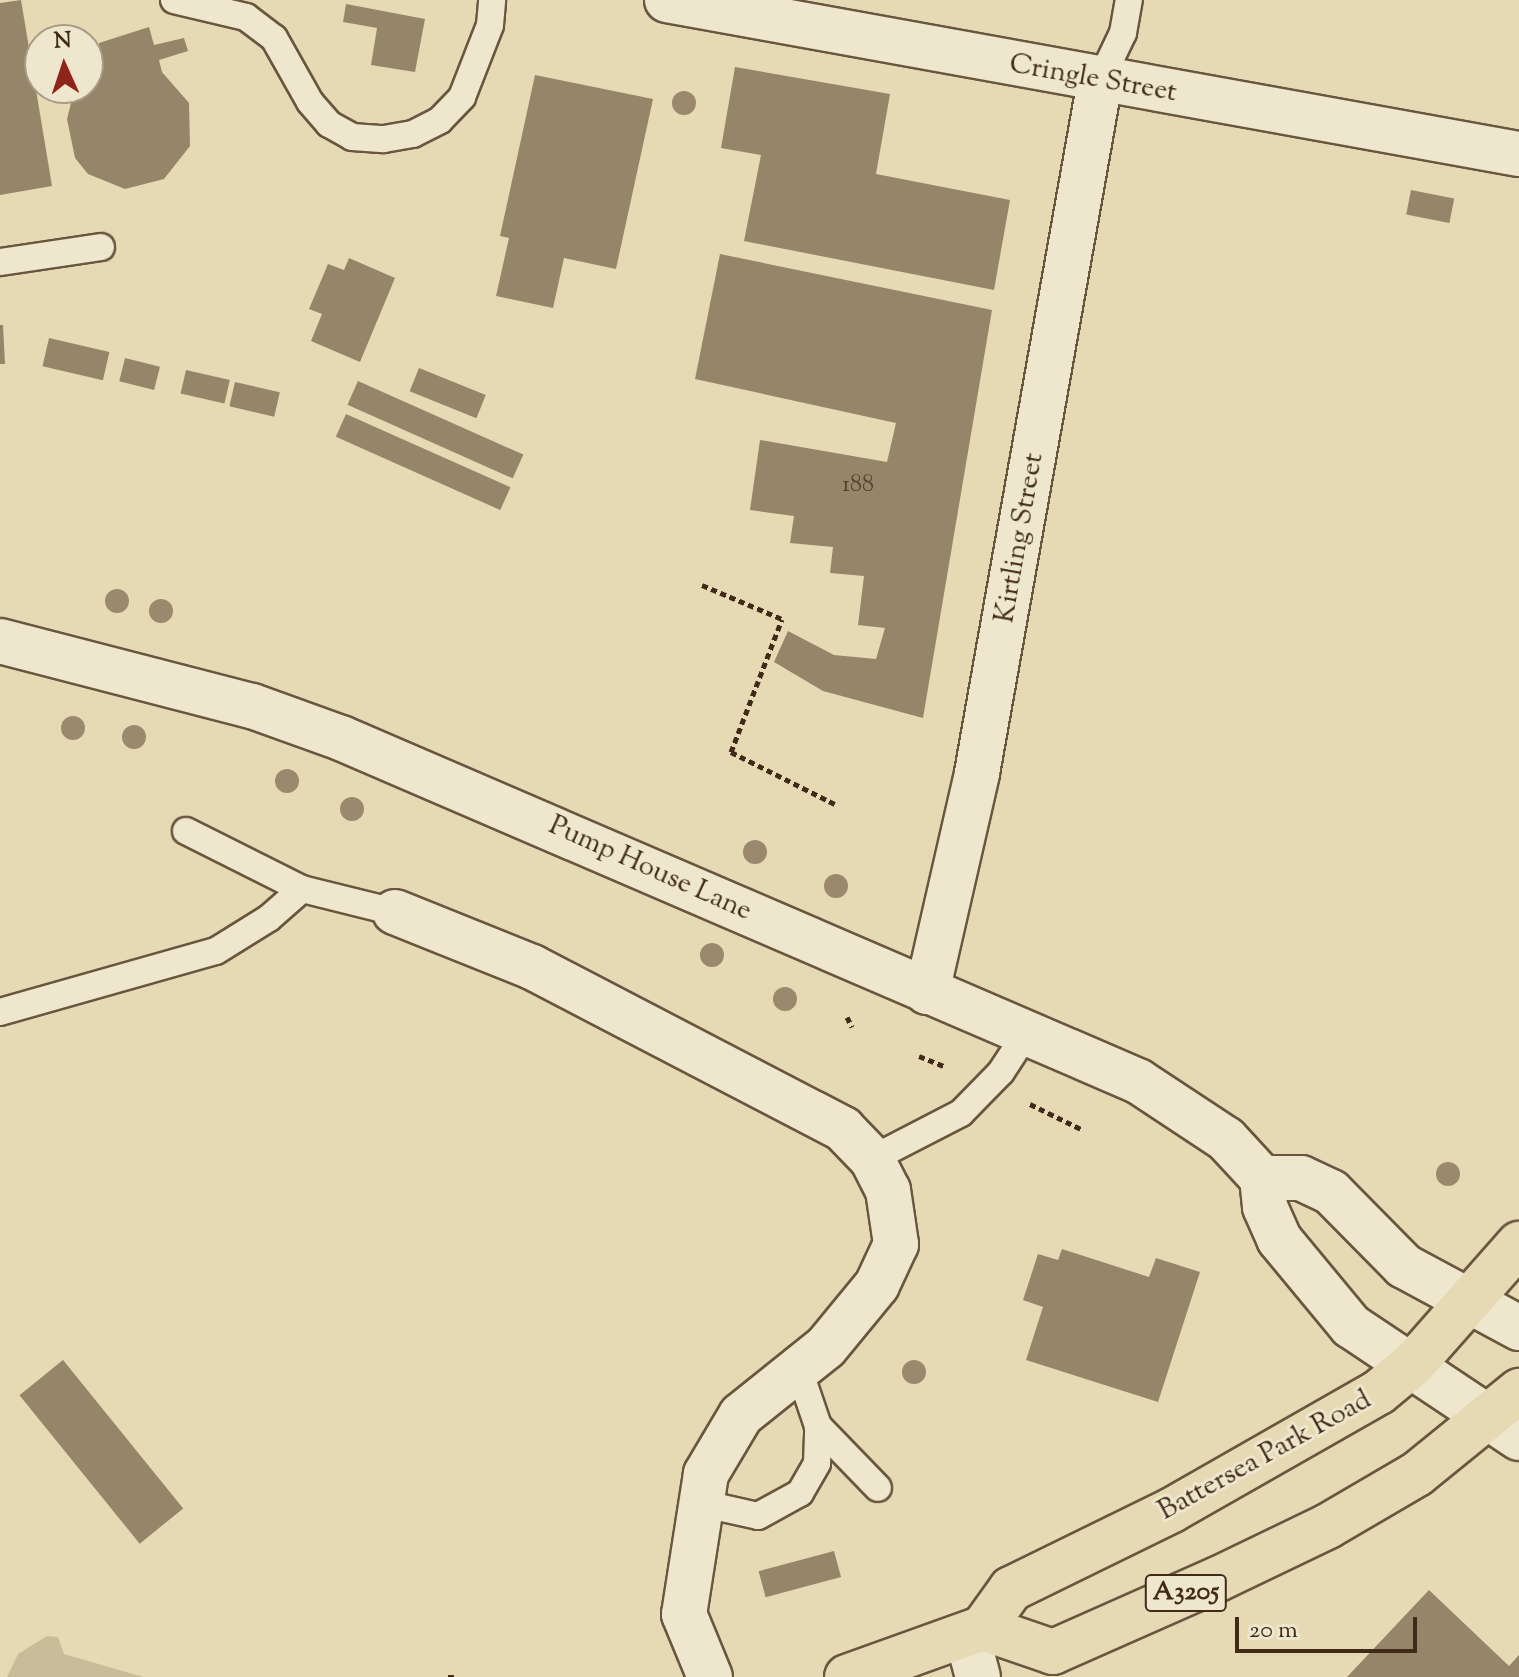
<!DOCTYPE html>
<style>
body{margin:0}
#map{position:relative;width:1519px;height:1677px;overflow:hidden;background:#e5dab4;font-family:"Sorts Mill Goudy",serif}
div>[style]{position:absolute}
.green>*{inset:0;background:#c9bc99}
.building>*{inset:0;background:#968669;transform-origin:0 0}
.path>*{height:5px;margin-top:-2.5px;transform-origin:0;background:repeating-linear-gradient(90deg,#412a18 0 6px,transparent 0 10px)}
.roads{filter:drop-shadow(2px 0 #6a563f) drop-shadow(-2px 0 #6a563f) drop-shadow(0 2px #6a563f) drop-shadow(0 -2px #6a563f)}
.service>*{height:26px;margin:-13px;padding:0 13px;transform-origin:13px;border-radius:13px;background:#eee7ce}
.minor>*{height:44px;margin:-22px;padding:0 22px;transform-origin:22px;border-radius:22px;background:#eee7ce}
.trunk>*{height:44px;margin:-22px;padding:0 22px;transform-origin:22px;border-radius:22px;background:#e5dab4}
.path-bridge>*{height:5px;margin-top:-2.5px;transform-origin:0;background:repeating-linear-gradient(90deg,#412a18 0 6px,transparent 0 10px)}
.trees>*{width:24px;height:24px;margin:-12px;border-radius:50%;background:#9a896c}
span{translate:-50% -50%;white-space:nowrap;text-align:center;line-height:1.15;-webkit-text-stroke:6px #eee7ce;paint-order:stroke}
.number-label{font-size:24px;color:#56412c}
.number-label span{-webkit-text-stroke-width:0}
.shield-label span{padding:2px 6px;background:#eee7ce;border:2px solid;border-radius:6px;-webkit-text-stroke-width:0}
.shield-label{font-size:26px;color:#412a18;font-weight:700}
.street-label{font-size:28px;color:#412a18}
.north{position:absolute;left:24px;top:24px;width:80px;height:80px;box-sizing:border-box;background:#eee7ce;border:2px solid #a99b85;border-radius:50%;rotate:357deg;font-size:22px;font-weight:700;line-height:32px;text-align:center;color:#412a18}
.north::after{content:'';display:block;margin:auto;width:28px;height:36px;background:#8f2418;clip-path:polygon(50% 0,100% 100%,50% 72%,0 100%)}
.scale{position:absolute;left:1235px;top:1617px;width:182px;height:36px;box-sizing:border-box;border:4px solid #412a18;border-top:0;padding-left:10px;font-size:24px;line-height:28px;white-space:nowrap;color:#412a18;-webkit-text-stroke:6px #eee7ce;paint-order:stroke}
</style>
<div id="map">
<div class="green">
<div style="clip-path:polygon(47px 1636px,58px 1637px,64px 1654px,143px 1677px,7px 1677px,18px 1654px)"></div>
</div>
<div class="building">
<div style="clip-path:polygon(21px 0,52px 186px,0 195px,0 3px)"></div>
<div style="clip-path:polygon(346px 4px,425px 19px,415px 72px,371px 65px,377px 28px,343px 22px)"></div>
<div style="clip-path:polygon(149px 27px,154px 45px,184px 38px,188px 51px,159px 60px,162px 72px,189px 103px,190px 146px,164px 179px,125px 189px,88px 174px,75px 158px,67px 119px,72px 99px,100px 70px,99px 43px)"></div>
<div style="clip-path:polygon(735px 67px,890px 94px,876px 174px,1010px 200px,994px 290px,744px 241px,761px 155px,721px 148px)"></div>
<div style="clip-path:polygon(535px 75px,653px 99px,616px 269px,564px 258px,553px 308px,496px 296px,509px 238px,500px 236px)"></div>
<div style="left:1411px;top:190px;width:44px;height:25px;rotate:11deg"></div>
<div style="clip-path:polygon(720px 254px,992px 310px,923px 718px,823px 691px,774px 662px,788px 631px,834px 655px,876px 659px,885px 628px,858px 625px,864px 576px,830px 573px,833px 547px,790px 543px,794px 516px,750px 510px,760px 440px,887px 462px,896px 423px,695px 379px)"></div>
<div style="clip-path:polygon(349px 258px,395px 278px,360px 362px,311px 341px,322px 314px,309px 309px,328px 264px,344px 270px)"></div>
<div style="clip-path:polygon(0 325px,3px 325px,5px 364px,0 364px)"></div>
<div style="left:49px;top:338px;width:62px;height:29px;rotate:13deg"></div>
<div style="left:125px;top:358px;width:36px;height:24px;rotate:14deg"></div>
<div style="left:419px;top:368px;width:72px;height:25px;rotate:22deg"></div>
<div style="left:186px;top:370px;width:45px;height:24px;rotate:13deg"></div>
<div style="left:358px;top:381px;width:181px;height:26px;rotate:24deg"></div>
<div style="left:235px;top:382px;width:46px;height:25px;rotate:13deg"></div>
<div style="left:346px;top:414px;width:180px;height:25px;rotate:24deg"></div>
<div style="clip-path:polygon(1062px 1249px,1149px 1277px,1156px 1258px,1200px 1272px,1158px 1402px,1026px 1360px,1043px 1307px,1023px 1300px,1038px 1254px,1058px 1260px)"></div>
<div style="left:63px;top:1360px;width:191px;height:56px;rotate:51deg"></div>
<div style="left:834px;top:1551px;width:27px;height:78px;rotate:75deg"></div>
<div style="clip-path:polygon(1429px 1590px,1509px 1666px,1519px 1655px,1519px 1677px,1347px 1677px)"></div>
</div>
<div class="path">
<div style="left:702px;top:585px;width:87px;rotate:23deg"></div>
<div style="left:731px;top:752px;width:116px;rotate:26.6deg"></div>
<div style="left:847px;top:1017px;width:11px;rotate:63deg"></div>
<div style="left:919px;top:1056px;width:27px;rotate:22deg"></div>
<div style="left:1030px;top:1104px;width:59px;rotate:26.1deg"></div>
<div style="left:448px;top:1677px;width:9px"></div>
</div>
<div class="roads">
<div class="service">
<div style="left:174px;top:0;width:74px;rotate:13.3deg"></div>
<div style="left:246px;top:17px;width:35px;rotate:37deg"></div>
<div style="left:274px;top:38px;width:73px;rotate:60.6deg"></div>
<div style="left:310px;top:102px;width:29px;rotate:49deg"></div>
<div style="left:329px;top:124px;width:26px;rotate:29deg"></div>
<div style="left:352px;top:137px;width:32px;rotate:4deg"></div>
<div style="left:384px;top:139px;width:29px;rotate:-10deg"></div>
<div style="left:413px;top:134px;width:30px;rotate:-27deg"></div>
<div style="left:440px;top:120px;width:32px;rotate:-46deg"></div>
<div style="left:462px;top:97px;width:77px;rotate:-68.7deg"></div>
<div style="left:490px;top:25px;width:25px;rotate:-85deg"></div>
<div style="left:1100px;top:81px;width:53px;rotate:-64.4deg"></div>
<div style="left:1123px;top:33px;width:34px;rotate:-80deg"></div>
<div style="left:0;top:262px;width:102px;rotate:-8.4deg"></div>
<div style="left:186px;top:831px;width:130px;rotate:26.6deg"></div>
<div style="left:0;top:1012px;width:224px;rotate:-15.8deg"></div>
<div style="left:216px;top:951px;width:62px;rotate:-31.9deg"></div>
<div style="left:269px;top:918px;width:44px;rotate:-41.3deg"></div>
<div style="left:302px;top:889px;width:96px;rotate:13.9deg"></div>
<div style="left:872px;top:1159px;width:100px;rotate:-27.3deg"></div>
<div style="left:961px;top:1113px;width:57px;rotate:-45.7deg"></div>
<div style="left:1001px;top:1072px;width:45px;rotate:-56.7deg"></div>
<div style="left:818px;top:1426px;width:86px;rotate:45.9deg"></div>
<div style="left:700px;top:1503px;width:59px;rotate:12.6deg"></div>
<div style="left:758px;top:1516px;width:48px;rotate:-28.7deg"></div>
<div style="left:800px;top:1493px;width:34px;rotate:-60deg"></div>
<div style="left:817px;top:1463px;width:37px;rotate:-88deg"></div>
<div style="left:818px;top:1426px;width:62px;rotate:-108.7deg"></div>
</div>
<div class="minor">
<div style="left:667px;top:0;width:866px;rotate:10.25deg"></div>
<div style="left:0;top:641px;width:260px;rotate:14.5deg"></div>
<div style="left:252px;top:706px;width:95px;rotate:19.8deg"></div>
<div style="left:341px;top:738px;width:868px;rotate:23.29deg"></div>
<div style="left:1138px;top:1081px;width:105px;rotate:33.4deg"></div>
<div style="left:1226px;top:1139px;width:53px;rotate:47.3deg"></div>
<div style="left:1262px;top:1178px;width:29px;rotate:84deg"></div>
<div style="left:1265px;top:1207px;width:35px;rotate:66deg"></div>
<div style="left:1279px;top:1239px;width:113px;rotate:50.4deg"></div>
<div style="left:1351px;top:1326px;width:202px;rotate:33.7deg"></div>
<div style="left:395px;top:912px;width:148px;rotate:21.9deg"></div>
<div style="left:532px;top:967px;width:351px;rotate:27.5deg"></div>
<div style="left:843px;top:1129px;width:42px;rotate:46deg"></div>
<div style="left:872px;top:1159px;width:35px;rotate:63deg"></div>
<div style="left:888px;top:1190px;width:55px;rotate:81.6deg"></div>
<div style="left:896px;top:1244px;width:45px;rotate:114.9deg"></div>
<div style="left:877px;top:1285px;width:80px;rotate:129.4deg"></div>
<div style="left:826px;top:1347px;width:109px;rotate:141.3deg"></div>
<div style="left:741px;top:1415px;width:69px;rotate:120.7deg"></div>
<div style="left:706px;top:1474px;width:142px;rotate:98.9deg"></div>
<div style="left:684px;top:1614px;width:68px;rotate:67.6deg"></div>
<div style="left:927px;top:992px;width:225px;rotate:-77.1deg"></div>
<div style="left:977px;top:773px;width:703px;rotate:-79.92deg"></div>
<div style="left:1262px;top:1178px;width:39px"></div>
<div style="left:1301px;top:1178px;width:33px;rotate:25deg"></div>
<div style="left:1331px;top:1192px;width:104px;rotate:45.4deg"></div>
<div style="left:1404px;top:1266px;width:131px;rotate:28.3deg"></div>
<div style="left:967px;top:1636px;width:42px;rotate:75deg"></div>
</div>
<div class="trunk">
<div style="left:983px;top:1628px;width:74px;rotate:18.9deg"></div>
<div style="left:1053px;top:1652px;width:180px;rotate:-23.9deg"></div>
<div style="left:1218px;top:1579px;width:122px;rotate:-25.7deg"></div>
<div style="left:1328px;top:1526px;width:103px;rotate:-30.3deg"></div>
<div style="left:1417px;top:1474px;width:132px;rotate:-39.1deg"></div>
<div style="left:847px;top:1677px;width:145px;rotate:-19.8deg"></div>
<div style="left:983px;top:1628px;width:48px;rotate:-54.3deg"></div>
<div style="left:1011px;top:1589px;width:179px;rotate:-26.1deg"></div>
<div style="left:1172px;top:1510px;width:238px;rotate:-29.7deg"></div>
<div style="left:1379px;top:1392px;width:45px;rotate:-39.6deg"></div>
<div style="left:1414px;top:1363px;width:159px;rotate:-48.6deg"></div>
</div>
</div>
<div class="path-bridge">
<div style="left:731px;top:752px;width:142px;rotate:-69deg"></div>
</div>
<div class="trees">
<div style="left:684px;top:103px"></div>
<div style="left:117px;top:601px"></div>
<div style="left:161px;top:611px"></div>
<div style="left:73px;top:728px"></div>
<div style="left:134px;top:737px"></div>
<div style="left:287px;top:781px"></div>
<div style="left:352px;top:809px"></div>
<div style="left:755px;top:852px"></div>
<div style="left:836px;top:886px"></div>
<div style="left:712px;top:955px"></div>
<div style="left:785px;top:999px"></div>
<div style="left:1448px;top:1174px"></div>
<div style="left:914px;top:1372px"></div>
</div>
<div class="number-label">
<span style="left:858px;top:486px">188</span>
</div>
<div class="shield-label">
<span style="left:1186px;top:1593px">A3205</span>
</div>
<div class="street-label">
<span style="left:1093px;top:79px;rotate:10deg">Cringle Street</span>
<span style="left:1020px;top:538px;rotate:-80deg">Kirtling Street</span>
<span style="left:650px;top:869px;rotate:24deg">Pump House Lane</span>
<span style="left:1265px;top:1456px;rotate:-29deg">Battersea Park Road</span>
</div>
<div class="north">N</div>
<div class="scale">20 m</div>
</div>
